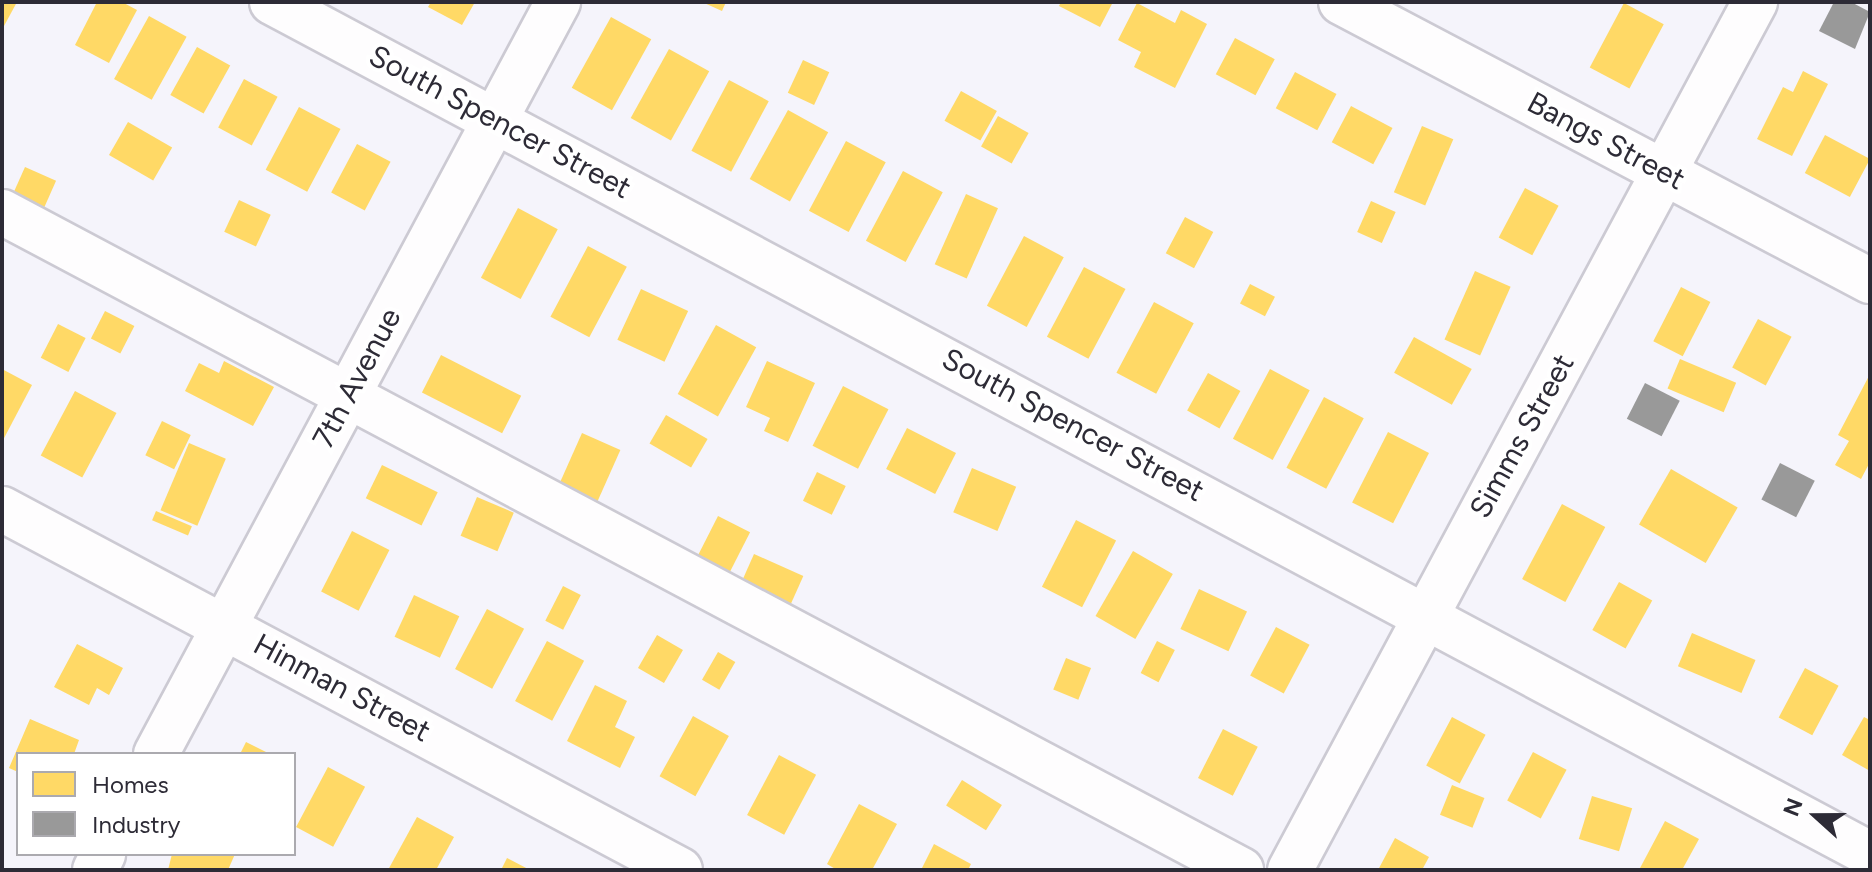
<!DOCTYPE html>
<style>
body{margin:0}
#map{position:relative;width:1872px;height:872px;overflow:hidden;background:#f5f4fb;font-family:Figtree,sans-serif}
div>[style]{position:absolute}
.homes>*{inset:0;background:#ffd966;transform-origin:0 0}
.industry>*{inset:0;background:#999;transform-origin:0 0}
.roads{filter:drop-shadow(2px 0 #cccad3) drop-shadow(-2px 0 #cccad3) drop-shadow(0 2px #cccad3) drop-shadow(0 -2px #cccad3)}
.minor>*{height:44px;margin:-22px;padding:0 22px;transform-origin:22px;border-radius:22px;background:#fefdfe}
span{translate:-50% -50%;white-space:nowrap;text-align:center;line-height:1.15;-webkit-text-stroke:8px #fff;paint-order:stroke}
.street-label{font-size:30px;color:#2d2b36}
.frame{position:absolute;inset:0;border:4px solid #2d2b36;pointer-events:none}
.legend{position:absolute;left:16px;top:752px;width:280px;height:104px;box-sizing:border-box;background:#fff;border:2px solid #abaaaf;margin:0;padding:10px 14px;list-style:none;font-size:24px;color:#2d2b36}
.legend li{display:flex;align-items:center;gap:16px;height:40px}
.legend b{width:40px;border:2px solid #abaaaf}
.north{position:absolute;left:1776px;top:776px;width:80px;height:80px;-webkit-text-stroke:6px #fff;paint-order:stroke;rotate:291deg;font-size:22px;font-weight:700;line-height:32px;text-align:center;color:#2d2b36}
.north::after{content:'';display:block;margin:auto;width:28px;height:36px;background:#2d2b36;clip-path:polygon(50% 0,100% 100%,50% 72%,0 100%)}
</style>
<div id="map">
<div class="homes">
<div style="clip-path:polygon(2px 2px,17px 2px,4px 26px,2px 25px)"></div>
<div style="clip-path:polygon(97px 2px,122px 2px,137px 10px,109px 63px,75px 45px)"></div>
<div style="clip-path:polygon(431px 2px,475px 2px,462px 25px,428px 7px)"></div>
<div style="clip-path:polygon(702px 2px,726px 2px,722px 11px)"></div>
<div style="clip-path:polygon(1061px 2px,1113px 2px,1100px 27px,1059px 6px)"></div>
<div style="clip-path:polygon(1137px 3px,1175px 23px,1181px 10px,1207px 24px,1175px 88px,1134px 67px,1141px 52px,1118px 40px)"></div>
<div style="left:1624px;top:3px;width:45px;height:73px;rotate:28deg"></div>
<div style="left:149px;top:16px;width:43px;height:72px;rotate:29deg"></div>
<div style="left:611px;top:17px;width:46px;height:81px;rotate:29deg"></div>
<div style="left:1235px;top:38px;width:45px;height:41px;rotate:28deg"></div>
<div style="left:197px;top:47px;width:38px;height:55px;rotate:29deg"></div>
<div style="left:669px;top:49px;width:46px;height:79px;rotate:29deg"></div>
<div style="left:803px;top:60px;width:29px;height:36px;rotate:25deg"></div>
<div style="clip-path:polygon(1803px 71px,1828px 84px,1792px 156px,1757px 139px,1783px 87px,1793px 92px)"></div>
<div style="left:1295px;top:72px;width:47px;height:41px;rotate:28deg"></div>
<div style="left:244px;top:79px;width:38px;height:55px;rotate:28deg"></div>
<div style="left:729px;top:80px;width:45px;height:80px;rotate:28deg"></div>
<div style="left:961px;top:91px;width:41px;height:34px;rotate:29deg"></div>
<div style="left:1351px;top:106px;width:47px;height:41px;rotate:28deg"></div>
<div style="left:299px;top:107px;width:47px;height:71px;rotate:28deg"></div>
<div style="left:788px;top:110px;width:46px;height:79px;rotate:29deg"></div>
<div style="left:998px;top:116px;width:35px;height:35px;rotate:29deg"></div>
<div style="left:128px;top:122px;width:51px;height:38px;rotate:30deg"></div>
<div style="left:1422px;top:126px;width:34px;height:72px;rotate:23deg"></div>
<div style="left:1825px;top:135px;width:51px;height:43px;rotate:28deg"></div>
<div style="left:846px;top:141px;width:45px;height:79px;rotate:28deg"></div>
<div style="left:357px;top:144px;width:38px;height:55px;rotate:28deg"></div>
<div style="left:25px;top:167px;width:34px;height:37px;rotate:24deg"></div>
<div style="left:903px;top:171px;width:45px;height:79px;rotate:28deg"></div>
<div style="left:1525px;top:188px;width:38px;height:56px;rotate:28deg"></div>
<div style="left:966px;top:194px;width:35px;height:77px;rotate:24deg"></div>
<div style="left:239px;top:200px;width:35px;height:35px;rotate:25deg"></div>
<div style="left:1371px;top:201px;width:27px;height:34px;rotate:24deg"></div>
<div style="left:518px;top:208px;width:45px;height:79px;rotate:28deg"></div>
<div style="left:1185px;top:217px;width:32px;height:41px;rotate:28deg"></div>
<div style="left:1024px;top:236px;width:45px;height:79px;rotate:28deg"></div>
<div style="left:588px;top:246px;width:44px;height:80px;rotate:28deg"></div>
<div style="left:1084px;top:267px;width:47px;height:79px;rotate:28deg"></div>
<div style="left:1475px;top:271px;width:39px;height:75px;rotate:24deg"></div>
<div style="left:1250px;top:284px;width:28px;height:22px;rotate:27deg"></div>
<div style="left:1681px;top:287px;width:33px;height:61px;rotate:27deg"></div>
<div style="left:641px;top:289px;width:52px;height:56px;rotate:25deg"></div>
<div style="left:1154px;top:302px;width:45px;height:80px;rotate:28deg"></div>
<div style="left:105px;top:311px;width:33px;height:31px;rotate:27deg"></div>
<div style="left:1758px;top:319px;width:38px;height:55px;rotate:28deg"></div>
<div style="left:58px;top:324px;width:31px;height:38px;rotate:27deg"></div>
<div style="left:716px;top:325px;width:46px;height:79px;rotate:29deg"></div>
<div style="left:1414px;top:337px;width:66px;height:41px;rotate:29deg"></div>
<div style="left:441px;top:355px;width:90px;height:42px;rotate:27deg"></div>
<div style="left:1680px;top:359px;width:61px;height:32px;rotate:23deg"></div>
<div style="clip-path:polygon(224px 361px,274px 387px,253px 426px,185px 391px,199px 363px,219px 373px)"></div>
<div style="clip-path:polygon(767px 361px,815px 383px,788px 442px,764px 431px,770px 418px,746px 407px)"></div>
<div style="clip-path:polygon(2px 369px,32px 385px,2px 442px)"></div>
<div style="left:1270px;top:369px;width:45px;height:79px;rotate:28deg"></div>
<div style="left:1208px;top:373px;width:37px;height:43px;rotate:29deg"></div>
<div style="clip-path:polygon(1870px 374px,1870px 462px,1861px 479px,1835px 465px,1849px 441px,1838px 435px)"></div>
<div style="left:843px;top:386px;width:51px;height:67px;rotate:27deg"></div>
<div style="left:75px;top:391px;width:47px;height:73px;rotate:28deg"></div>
<div style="left:1324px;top:397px;width:45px;height:80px;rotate:28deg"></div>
<div style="left:666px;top:415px;width:48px;height:33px;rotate:30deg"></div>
<div style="left:162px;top:421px;width:32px;height:38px;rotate:26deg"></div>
<div style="left:907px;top:428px;width:55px;height:46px;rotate:27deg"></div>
<div style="left:1388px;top:432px;width:46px;height:79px;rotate:27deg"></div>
<div style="left:582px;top:433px;width:42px;height:58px;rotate:24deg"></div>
<div style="left:189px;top:443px;width:40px;height:73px;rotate:23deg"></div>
<div style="left:382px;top:465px;width:62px;height:37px;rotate:26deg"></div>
<div style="left:972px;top:468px;width:48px;height:48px;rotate:23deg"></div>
<div style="left:1671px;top:469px;width:77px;height:64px;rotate:30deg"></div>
<div style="left:817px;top:472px;width:32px;height:32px;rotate:26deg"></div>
<div style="left:477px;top:497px;width:40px;height:42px;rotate:23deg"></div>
<div style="left:1562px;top:504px;width:49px;height:85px;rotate:28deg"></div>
<div style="left:156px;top:511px;width:39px;height:10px;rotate:23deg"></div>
<div style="left:718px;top:516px;width:36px;height:49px;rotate:27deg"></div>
<div style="left:1076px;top:520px;width:45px;height:75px;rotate:27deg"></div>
<div style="left:352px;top:531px;width:42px;height:68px;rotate:27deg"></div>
<div style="left:1133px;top:551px;width:46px;height:75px;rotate:30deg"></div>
<div style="left:754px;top:554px;width:54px;height:33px;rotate:24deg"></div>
<div style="left:1619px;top:582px;width:38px;height:55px;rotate:29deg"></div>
<div style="left:563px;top:586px;width:20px;height:39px;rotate:27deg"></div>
<div style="left:1199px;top:589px;width:53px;height:44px;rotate:25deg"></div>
<div style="left:414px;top:595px;width:50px;height:46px;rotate:25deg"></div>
<div style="left:487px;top:609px;width:42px;height:68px;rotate:28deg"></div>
<div style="left:1276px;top:627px;width:38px;height:55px;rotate:28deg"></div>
<div style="left:1692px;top:633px;width:69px;height:36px;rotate:23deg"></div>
<div style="left:657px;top:635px;width:30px;height:38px;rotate:30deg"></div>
<div style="left:547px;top:641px;width:42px;height:68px;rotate:28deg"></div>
<div style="left:1157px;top:641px;width:20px;height:36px;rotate:27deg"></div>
<div style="clip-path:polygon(77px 644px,123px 668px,109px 695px,97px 688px,89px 705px,54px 687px)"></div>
<div style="left:718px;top:652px;width:20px;height:32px;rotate:30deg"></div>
<div style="left:1066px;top:658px;width:27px;height:34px;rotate:22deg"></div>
<div style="left:1805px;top:668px;width:38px;height:56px;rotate:28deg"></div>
<div style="clip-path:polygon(595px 685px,627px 701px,615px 727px,635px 737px,620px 768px,567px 741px)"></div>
<div style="left:693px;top:716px;width:41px;height:69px;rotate:29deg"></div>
<div style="left:1452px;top:717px;width:38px;height:55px;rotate:28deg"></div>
<div style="clip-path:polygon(1864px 717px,1870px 720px,1870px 771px,1842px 755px)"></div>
<div style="clip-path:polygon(30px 719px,79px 740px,74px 754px,18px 754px,18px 772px,9px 768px)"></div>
<div style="left:1223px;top:729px;width:39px;height:55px;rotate:27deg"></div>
<div style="clip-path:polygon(246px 742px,270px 754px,240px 754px)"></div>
<div style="left:1533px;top:752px;width:38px;height:55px;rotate:28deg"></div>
<div style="left:779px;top:755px;width:42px;height:68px;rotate:28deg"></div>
<div style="left:328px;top:767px;width:42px;height:68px;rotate:28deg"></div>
<div style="left:962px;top:780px;width:47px;height:30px;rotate:32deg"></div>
<div style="left:1452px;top:785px;width:35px;height:32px;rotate:22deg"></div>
<div style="left:1592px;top:796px;width:42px;height:45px;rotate:17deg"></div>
<div style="clip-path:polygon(859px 804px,897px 824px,872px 870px,837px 870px,827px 864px)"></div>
<div style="clip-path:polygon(417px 817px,454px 837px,436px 870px,388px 870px)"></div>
<div style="clip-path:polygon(1665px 821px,1699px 839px,1682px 870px,1639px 870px)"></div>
<div style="clip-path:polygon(1395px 838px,1429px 857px,1422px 870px,1378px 870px)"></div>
<div style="clip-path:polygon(934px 844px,971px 864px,968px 870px,921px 870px)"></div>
<div style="clip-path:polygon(172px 854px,235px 854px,228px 870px,168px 870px)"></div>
<div style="clip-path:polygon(507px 858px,530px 870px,501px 870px)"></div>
</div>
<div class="industry">
<div style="clip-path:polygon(1834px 2px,1851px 2px,1870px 12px,1855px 49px,1819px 31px)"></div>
<div style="left:1645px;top:383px;width:39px;height:40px;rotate:27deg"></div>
<div style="left:1780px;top:463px;width:39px;height:41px;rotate:27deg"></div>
</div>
<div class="roads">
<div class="minor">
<div style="left:272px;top:2px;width:1811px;rotate:28.07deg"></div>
<div style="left:1341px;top:2px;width:598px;rotate:27.81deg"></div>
<div style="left:2px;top:212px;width:1403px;rotate:27.97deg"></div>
<div style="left:2px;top:509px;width:768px;rotate:28.03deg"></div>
<div style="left:156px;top:754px;width:853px;rotate:-61.87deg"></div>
<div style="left:95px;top:870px;width:18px;rotate:-63deg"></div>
<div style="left:1290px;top:870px;width:985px;rotate:-61.82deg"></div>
</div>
</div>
<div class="street-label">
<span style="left:500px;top:122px;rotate:28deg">South Spencer Street</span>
<span style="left:1606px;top:141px;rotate:28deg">Bangs Street</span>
<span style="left:357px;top:378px;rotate:-62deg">7th Avenue</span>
<span style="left:1073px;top:425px;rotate:28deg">South Spencer Street</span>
<span style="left:1522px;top:436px;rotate:-61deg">Simms Street</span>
<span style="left:342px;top:688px;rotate:28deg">Hinman Street</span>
</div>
<div class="frame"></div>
<ul class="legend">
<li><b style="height:22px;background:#ffd966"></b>Homes</li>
<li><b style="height:22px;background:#999"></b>Industry</li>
</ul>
<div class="north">N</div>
</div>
